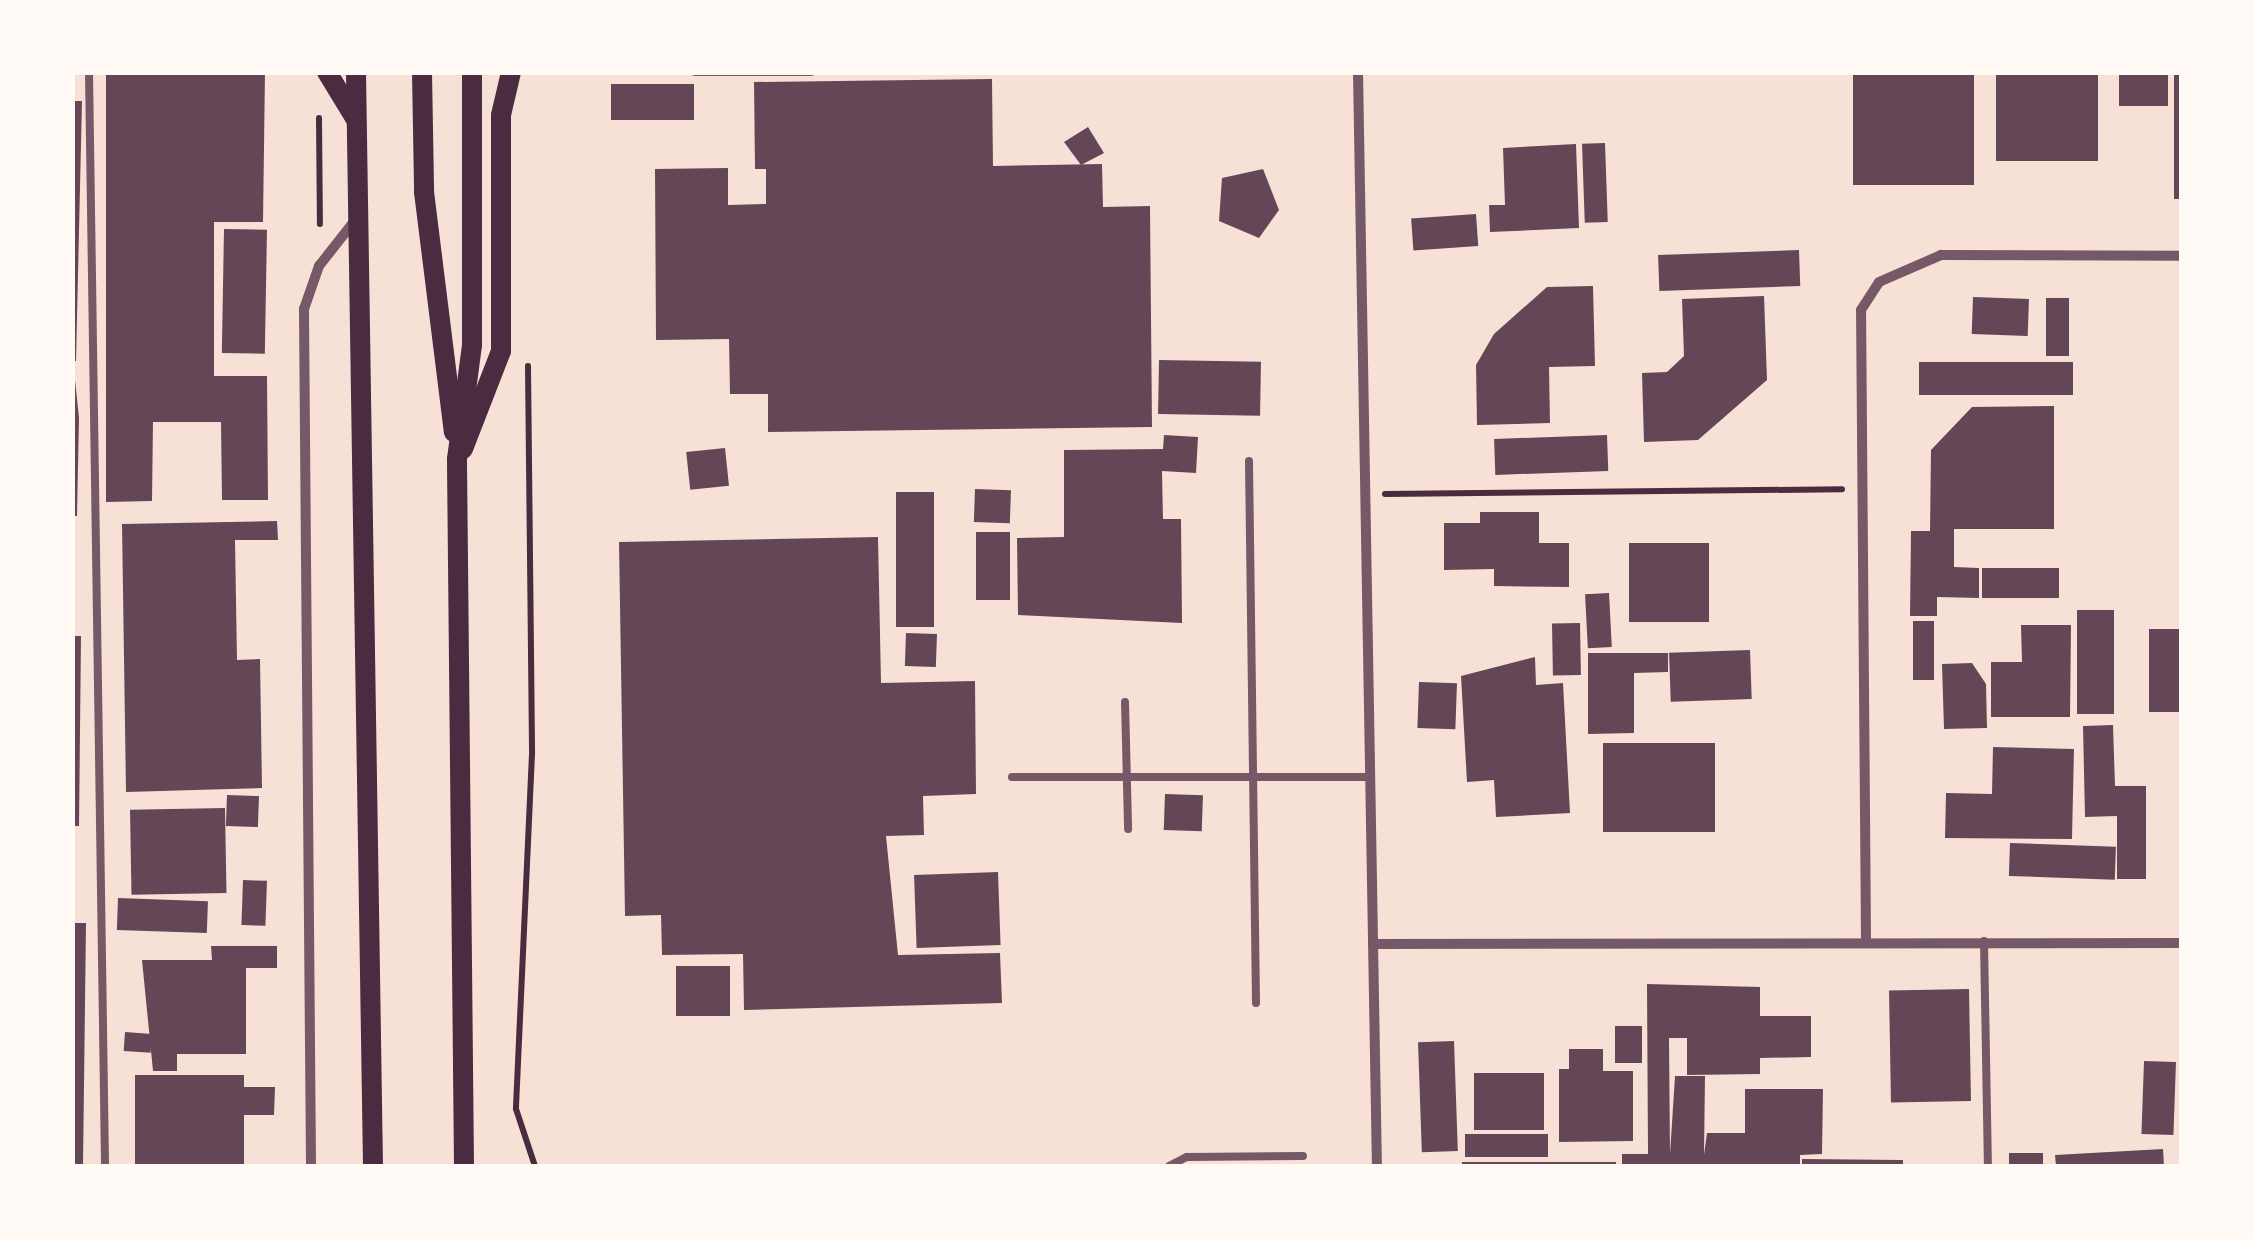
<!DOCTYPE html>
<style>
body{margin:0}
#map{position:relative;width:2254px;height:1239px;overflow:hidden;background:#f7e1d7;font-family:"Open Sans",sans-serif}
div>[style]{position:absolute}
.building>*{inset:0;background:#644757;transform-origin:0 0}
.path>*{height:6px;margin:-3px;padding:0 3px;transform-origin:3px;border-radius:3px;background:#4a2c40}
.service>*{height:8px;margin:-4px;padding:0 4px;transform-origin:4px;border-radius:4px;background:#755966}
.minor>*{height:10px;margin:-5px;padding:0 5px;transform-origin:5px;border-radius:5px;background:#755966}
.secondary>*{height:20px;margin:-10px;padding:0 10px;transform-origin:10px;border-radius:10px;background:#4a2c40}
span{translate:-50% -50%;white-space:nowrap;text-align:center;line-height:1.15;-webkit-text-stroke:10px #fffaf5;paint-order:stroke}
.frame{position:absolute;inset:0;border:75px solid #fffaf5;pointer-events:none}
</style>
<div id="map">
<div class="building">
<div style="clip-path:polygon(106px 72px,265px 72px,263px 222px,214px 222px,214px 376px,267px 376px,268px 500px,222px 500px,221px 422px,153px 422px,152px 501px,106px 502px)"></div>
<div style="left:1853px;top:72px;width:121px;height:113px"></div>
<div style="left:1996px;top:72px;width:102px;height:89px"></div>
<div style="left:2119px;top:72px;width:49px;height:34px"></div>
<div style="left:2174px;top:72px;width:8px;height:127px"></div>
<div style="clip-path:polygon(992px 79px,993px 166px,1102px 164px,1103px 207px,1150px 206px,1152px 427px,768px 432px,768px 394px,730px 394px,729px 339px,656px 340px,655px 169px,728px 168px,728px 205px,766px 204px,766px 169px,755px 169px,754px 82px)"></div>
<div style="left:611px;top:84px;width:83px;height:36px"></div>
<div style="clip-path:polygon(72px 101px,82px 101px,76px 361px,72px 361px)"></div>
<div style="clip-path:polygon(1088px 127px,1104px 153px,1081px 165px,1064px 142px)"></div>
<div style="left:1605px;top:143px;width:79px;height:23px;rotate:88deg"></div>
<div style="clip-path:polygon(1576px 144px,1579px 228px,1490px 232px,1489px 205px,1505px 205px,1503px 148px)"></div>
<div style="clip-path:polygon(1263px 169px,1279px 210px,1259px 238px,1219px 221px,1222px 178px)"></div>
<div style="left:1476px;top:214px;width:32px;height:65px;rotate:86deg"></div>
<div style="left:224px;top:229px;width:43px;height:124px;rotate:1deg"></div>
<div style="left:1799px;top:250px;width:36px;height:141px;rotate:88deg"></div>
<div style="clip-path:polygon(1593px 286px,1595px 366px,1549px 367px,1550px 423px,1477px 425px,1476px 365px,1494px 334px,1547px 287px)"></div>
<div style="clip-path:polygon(1764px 296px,1767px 380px,1698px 440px,1644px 442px,1642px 373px,1667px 372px,1684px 356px,1682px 299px)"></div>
<div style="left:1973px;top:297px;width:56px;height:37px;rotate:2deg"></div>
<div style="left:2046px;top:298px;width:23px;height:58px"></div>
<div style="left:1159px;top:360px;width:102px;height:54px;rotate:1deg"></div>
<div style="left:1919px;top:362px;width:154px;height:33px"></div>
<div style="clip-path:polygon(75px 380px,79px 418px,77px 516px,72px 516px)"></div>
<div style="clip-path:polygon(2054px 406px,2054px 529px,1954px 529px,1954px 567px,1979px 568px,1979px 598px,1937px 597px,1937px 616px,1910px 616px,1911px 531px,1930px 531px,1931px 450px,1972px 407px)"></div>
<div style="clip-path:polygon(1164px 435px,1198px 437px,1196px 473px,1162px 471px,1163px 519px,1181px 519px,1182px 623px,1018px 615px,1017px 538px,1064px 537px,1064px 450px,1163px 449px)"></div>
<div style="left:1607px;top:435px;width:36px;height:113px;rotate:88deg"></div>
<div style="left:725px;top:448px;width:38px;height:39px;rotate:84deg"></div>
<div style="left:975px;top:489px;width:36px;height:33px;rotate:2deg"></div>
<div style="left:896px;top:492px;width:38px;height:135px"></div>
<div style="clip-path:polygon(1480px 512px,1539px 512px,1539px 543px,1569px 543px,1569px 587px,1494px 586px,1494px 569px,1444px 570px,1444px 523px,1480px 523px)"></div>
<div style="clip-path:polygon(277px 521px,278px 540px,235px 540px,237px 660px,260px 659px,262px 788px,126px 792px,122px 524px)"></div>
<div style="left:1010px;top:532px;width:68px;height:34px;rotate:90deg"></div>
<div style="clip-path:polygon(878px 537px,881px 683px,975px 681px,976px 794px,923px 796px,924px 835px,886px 836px,898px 955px,1000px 953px,1002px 1003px,744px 1010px,743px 954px,662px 955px,661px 915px,625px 916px,619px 542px)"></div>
<div style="left:1709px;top:543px;width:79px;height:80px;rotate:90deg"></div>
<div style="left:1982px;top:568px;width:77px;height:30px"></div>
<div style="left:1609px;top:593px;width:54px;height:24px;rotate:87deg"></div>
<div style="left:2114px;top:610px;width:104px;height:37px;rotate:90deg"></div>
<div style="left:1913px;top:621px;width:21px;height:59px"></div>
<div style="left:1580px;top:623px;width:52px;height:28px;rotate:89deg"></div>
<div style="clip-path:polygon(2021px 625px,2071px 625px,2070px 717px,1991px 717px,1991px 662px,2022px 662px)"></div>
<div style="left:2182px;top:629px;width:83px;height:33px;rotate:90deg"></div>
<div style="left:906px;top:633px;width:31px;height:33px;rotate:2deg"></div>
<div style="clip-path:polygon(72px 636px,81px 636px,79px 826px,72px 826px)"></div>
<div style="left:1750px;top:650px;width:49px;height:81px;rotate:88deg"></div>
<div style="clip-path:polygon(1588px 653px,1668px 653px,1668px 672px,1634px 673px,1634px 733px,1588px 734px)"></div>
<div style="clip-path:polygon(1535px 657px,1536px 685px,1563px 683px,1570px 813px,1496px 817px,1494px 780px,1467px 782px,1461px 676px)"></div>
<div style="clip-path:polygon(1972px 663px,1986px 684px,1987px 728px,1944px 729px,1942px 664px)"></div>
<div style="left:1419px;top:682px;width:38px;height:46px;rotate:2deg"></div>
<div style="clip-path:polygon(2113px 725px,2115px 786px,2146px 786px,2146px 879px,2117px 879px,2117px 816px,2085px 817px,2083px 726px)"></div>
<div style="left:1715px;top:743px;width:89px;height:112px;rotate:90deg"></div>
<div style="clip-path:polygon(1993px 747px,2074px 749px,2072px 839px,1945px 838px,1946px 793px,1992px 794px)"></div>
<div style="left:1165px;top:794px;width:38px;height:36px;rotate:2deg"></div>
<div style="left:227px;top:795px;width:32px;height:31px;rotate:2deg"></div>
<div style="left:225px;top:808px;width:85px;height:95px;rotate:89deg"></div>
<div style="left:2010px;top:843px;width:106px;height:33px;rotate:2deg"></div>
<div style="left:998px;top:872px;width:73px;height:84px;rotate:88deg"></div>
<div style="left:243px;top:880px;width:24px;height:45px;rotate:2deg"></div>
<div style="left:118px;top:898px;width:90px;height:32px;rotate:2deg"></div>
<div style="clip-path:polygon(72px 923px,86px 923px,83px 1166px,72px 1166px)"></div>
<div style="clip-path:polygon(211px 946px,277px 946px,277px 968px,246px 968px,246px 1054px,177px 1054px,177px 1071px,153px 1071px,142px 960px,212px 960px)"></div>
<div style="left:676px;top:966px;width:54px;height:50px"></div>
<div style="clip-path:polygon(1647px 984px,1760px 987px,1760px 1016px,1811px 1016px,1811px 1057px,1760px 1058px,1760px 1074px,1687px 1075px,1687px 1038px,1669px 1038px,1670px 1154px,1675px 1076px,1705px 1076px,1704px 1155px,1707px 1133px,1745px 1133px,1745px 1089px,1823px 1089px,1822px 1154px,1800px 1155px,1800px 1166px,1622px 1166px,1622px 1154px,1648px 1154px)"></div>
<div style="left:1969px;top:989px;width:112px;height:80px;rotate:89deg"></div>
<div style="left:1615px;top:1026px;width:27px;height:37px"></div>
<div style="left:125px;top:1032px;width:27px;height:19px;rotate:4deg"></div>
<div style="left:1454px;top:1041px;width:110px;height:36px;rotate:88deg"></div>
<div style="clip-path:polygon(1569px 1049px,1603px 1049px,1603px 1071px,1633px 1071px,1633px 1141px,1559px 1142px,1559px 1069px,1569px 1069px)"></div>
<div style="left:2144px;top:1061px;width:32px;height:73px;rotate:2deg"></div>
<div style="left:1474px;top:1073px;width:70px;height:57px"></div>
<div style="clip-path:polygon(135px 1075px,244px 1075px,244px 1087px,275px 1087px,274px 1115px,244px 1115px,244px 1166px,135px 1166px)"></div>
<div style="left:1548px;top:1134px;width:23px;height:83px;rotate:90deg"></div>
<div style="clip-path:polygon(2163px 1149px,2164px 1166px,2056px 1166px,2055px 1155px)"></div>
<div style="left:2043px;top:1153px;width:13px;height:34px;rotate:90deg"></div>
<div style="clip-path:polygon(1802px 1159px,1903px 1160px,1903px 1166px,1802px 1166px)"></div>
<div style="left:1462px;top:1162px;width:154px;height:4px"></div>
</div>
<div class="path">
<div style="left:319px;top:118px;width:106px;rotate:89.5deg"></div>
<div style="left:528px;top:366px;width:388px;rotate:89.4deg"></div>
<div style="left:532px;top:754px;width:355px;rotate:92.6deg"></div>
<div style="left:516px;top:1109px;width:60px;rotate:71.6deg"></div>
<div style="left:1385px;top:494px;width:457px;rotate:-0.6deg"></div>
</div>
<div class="service">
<div style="left:89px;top:72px;width:1094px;rotate:89.16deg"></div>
<div style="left:695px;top:72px;width:116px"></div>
<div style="left:1249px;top:461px;width:542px;rotate:89.26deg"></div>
<div style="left:1125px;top:702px;width:127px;rotate:88.6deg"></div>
<div style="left:1012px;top:777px;width:358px"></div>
<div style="left:1984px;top:941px;width:225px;rotate:89deg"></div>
<div style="left:1169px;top:1166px;width:20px;rotate:-27deg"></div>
<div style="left:1187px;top:1157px;width:116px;rotate:-0.5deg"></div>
</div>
<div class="minor">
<div style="left:1358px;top:72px;width:1094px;rotate:89.01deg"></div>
<div style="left:1866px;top:940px;width:630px;rotate:-90.45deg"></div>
<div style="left:1861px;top:310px;width:33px;rotate:-57deg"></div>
<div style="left:1879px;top:282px;width:68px;rotate:-23.5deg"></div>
<div style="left:1941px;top:255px;width:241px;rotate:0.2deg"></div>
<div style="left:1373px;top:944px;width:809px;rotate:-0.07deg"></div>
<div style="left:311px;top:1166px;width:857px;rotate:-90.47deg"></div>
<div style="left:304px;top:309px;width:46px;rotate:-70.8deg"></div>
<div style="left:319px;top:266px;width:60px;rotate:-51.8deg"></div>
</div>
<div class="secondary">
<div style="left:327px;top:72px;width:54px;rotate:58.7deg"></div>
<div style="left:356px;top:72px;width:1094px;rotate:89.11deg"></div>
<div style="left:422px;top:72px;width:120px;rotate:89deg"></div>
<div style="left:424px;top:192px;width:242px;rotate:82.9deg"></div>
<div style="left:463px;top:449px;width:105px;rotate:-68.8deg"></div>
<div style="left:501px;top:351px;width:236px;rotate:-90deg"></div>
<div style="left:501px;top:115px;width:44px;rotate:-76.9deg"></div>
<div style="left:464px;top:1166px;width:707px;rotate:-90.57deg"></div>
<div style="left:457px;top:459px;width:115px;rotate:-82.5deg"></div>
<div style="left:472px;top:345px;width:273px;rotate:-90deg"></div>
</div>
<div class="frame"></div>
</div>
